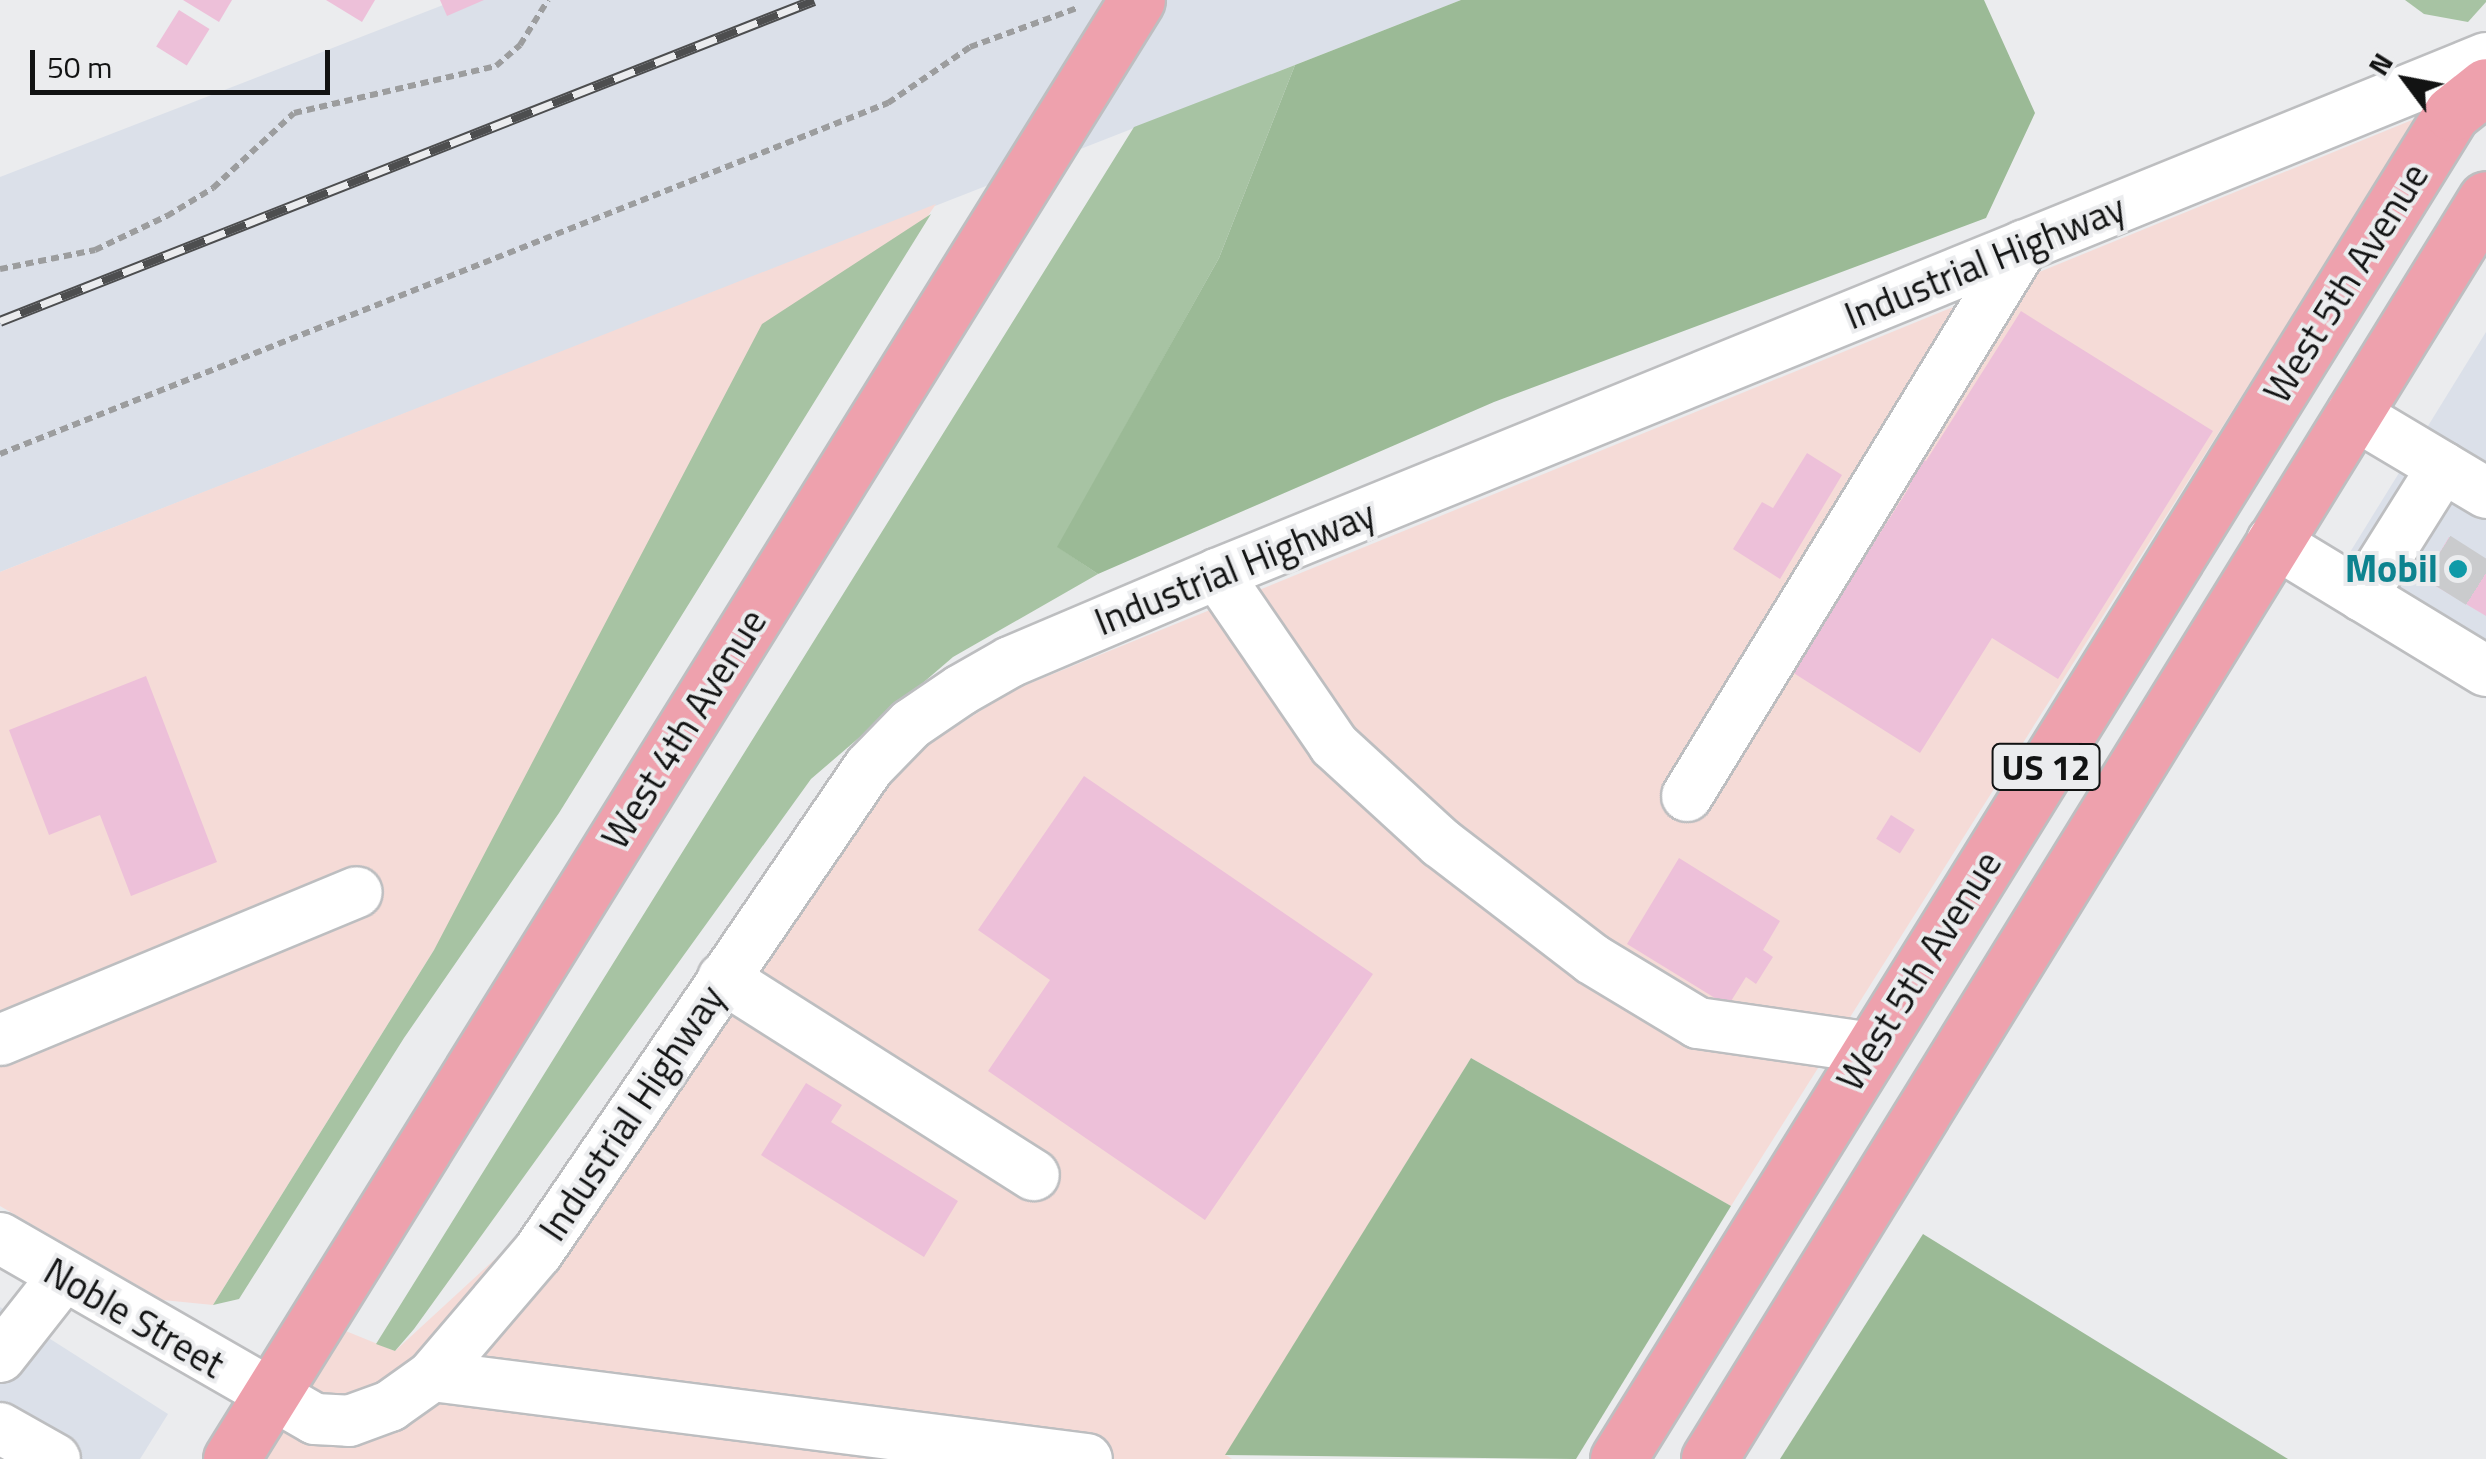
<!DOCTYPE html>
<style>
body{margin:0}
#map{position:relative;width:2486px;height:1459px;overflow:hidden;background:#ebecee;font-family:"Titillium Web",sans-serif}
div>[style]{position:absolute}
.built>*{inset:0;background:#dbe0e9}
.industrial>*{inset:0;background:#f5dbd7}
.green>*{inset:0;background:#a7c3a3}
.forest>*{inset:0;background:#9bba96}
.building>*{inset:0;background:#edc0d9;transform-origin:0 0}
.minor-tunnel>*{height:50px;margin-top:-25px;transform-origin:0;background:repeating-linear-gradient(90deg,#cacbcd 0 50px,transparent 0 75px)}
.path>*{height:6px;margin-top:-3px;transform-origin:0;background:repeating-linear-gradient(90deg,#9c9d9e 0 8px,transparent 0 13px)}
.roads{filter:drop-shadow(2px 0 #bdbec0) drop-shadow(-2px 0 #bdbec0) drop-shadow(0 2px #bdbec0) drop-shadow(0 -2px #bdbec0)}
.minor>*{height:50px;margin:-25px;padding:0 25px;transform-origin:25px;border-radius:25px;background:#fff}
.major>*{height:55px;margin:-27.5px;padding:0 27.5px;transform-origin:27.5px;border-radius:27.5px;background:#eea1ad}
.rail>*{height:11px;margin-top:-5.5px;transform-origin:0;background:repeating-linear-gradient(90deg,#ebecee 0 22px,#4d4e4f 0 44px);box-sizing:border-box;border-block:2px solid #4d4e4f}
.dots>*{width:28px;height:28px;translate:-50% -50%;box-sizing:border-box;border:5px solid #ebecee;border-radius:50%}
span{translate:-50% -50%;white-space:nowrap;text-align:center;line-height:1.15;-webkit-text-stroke:8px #ebecee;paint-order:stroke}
.shield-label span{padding:2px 8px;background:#ebecee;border:2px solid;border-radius:8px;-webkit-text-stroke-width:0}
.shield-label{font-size:35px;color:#121313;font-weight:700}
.street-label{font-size:38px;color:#121313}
.culture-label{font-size:38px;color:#0d838f;font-weight:700}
.right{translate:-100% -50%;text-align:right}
.north{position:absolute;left:2356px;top:30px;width:100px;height:100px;-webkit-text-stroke:8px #ebecee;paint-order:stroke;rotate:302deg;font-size:28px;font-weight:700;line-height:40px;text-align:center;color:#121313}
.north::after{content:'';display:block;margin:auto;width:35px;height:45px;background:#121313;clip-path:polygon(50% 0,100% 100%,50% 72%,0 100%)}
.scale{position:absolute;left:30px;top:50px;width:300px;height:45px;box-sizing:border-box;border:5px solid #121313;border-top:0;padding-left:12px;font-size:30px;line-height:35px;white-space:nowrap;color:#121313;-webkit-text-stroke:8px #ebecee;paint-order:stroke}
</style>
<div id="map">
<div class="built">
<div style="clip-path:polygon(456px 0,1461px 0,0 572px,0 177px)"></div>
<div style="clip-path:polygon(2486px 332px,2486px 699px,2323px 596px)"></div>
<div style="clip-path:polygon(0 1307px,168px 1414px,140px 1459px,0 1459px)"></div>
</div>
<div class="industrial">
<div style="clip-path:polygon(2417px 118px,1731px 1206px,1471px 1058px,1226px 1455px,1232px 1459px,242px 1459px,326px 1323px,395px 1351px,657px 1110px,908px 758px,1011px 691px)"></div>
<div style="clip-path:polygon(936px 204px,434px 950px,213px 1305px,163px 1300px,0 1206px,0 572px)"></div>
</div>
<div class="green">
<div style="clip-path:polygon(2405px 0,2486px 0,2486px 2px,2468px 22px,2424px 14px)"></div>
<div style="clip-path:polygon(1295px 65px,1219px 258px,1058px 547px,1098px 574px,953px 657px,811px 779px,414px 1329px,395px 1351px,376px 1344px,1134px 127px)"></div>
<div style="clip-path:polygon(931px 214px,559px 813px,404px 1038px,239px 1299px,213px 1305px,434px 950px,762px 324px)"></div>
</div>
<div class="forest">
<div style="clip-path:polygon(1461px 0,1984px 0,2035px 113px,1986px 218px,1494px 402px,1098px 574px,1057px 547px,1219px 258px,1295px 65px)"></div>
<div style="clip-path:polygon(1471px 1058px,1731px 1206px,1576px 1459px,1225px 1455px)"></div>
<div style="clip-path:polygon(1923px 1234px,2288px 1459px,1780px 1459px)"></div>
</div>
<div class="building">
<div style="clip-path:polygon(183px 0,232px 0,219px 22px)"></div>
<div style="clip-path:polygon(326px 0,375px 0,362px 22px)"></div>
<div style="clip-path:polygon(440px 0,484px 0,447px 16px)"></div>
<div style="left:179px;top:10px;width:36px;height:43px;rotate:32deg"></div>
<div style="clip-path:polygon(2021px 311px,2213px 431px,2058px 679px,1992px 638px,1920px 753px,1792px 672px,1910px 486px,1892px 475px,1907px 449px,1926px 461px)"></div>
<div style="clip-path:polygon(1807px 453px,1842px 475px,1780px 579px,1733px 549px,1762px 502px,1773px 508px)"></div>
<div style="clip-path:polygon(2449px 537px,2486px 559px,2486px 616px,2424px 579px)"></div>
<div style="clip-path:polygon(146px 676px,217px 862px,131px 896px,100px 815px,49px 835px,9px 730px)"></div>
<div style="clip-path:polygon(1084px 776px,1373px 974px,1205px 1220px,988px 1071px,1050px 980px,978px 930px)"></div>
<div style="left:1891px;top:815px;width:28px;height:28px;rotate:32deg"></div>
<div style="clip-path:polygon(1679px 858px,1780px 921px,1763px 950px,1773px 957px,1756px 984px,1746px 977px,1728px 1006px,1627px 944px)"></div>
<div style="clip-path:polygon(806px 1083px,842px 1105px,831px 1122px,958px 1201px,924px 1257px,761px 1155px)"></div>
</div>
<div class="minor-tunnel">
<div style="left:2437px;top:557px;width:58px;rotate:32.3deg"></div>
</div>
<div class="path">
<div style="left:0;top:269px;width:97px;rotate:-11.3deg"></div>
<div style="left:95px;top:250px;width:80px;rotate:-25.3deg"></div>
<div style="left:167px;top:216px;width:54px;rotate:-31.3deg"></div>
<div style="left:213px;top:188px;width:110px;rotate:-42.8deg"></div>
<div style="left:294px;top:113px;width:207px;rotate:-13.1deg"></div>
<div style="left:496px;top:66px;width:32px;rotate:-41deg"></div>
<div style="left:520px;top:45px;width:53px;rotate:-58.1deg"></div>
<div style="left:0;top:454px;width:955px;rotate:-21.57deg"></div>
<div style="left:888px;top:103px;width:99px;rotate:-34.3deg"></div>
<div style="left:970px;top:47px;width:114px;rotate:-20deg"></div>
</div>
<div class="roads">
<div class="minor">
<div style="left:2352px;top:413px;width:156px;rotate:30.8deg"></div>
<div style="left:2272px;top:541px;width:250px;rotate:31.3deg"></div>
<div style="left:1217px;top:574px;width:207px;rotate:55.6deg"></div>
<div style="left:1334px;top:745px;width:145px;rotate:42.5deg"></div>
<div style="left:1441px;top:843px;width:190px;rotate:37.5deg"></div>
<div style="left:1592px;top:959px;width:124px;rotate:31.1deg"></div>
<div style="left:1698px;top:1023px;width:176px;rotate:8.2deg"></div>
<div style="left:2362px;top:596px;width:152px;rotate:-57.9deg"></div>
<div style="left:1687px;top:796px;width:645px;rotate:-58.58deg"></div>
<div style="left:723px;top:978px;width:368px;rotate:32.4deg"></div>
<div style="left:0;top:1040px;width:386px;rotate:-22.5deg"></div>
<div style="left:0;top:1238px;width:363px;rotate:29.9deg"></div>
<div style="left:315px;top:1419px;width:34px;rotate:3deg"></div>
<div style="left:349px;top:1421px;width:44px;rotate:-20.1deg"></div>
<div style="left:390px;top:1406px;width:52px;rotate:-35.5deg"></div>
<div style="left:432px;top:1376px;width:163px;rotate:-49.5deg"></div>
<div style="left:538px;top:1252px;width:587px;rotate:-55.69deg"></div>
<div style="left:869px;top:767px;width:60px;rotate:-45.7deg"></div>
<div style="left:911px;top:724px;width:60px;rotate:-34.2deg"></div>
<div style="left:961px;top:690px;width:56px;rotate:-29.7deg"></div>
<div style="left:1010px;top:662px;width:225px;rotate:-23deg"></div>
<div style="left:1217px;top:574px;width:1370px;rotate:-22.13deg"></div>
<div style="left:0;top:1357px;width:102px;rotate:-51.8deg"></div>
<div style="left:432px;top:1376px;width:660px;rotate:7.22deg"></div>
<div style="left:0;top:1428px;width:63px;rotate:29.4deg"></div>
</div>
<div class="major">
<div style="left:231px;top:1459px;width:1717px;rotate:-58.16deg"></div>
<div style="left:1618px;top:1459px;width:1583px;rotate:-58.22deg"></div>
<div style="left:2452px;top:113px;width:43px;rotate:-38.5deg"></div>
<div style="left:1709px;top:1459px;width:1480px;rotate:-58.34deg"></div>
</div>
</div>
<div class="rail">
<div style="left:0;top:321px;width:875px;rotate:-21.52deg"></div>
</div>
<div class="dots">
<div style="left:2458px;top:569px;background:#0f9aa8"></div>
</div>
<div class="shield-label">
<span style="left:2046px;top:767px">US 12</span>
</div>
<div class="street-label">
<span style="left:1985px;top:262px;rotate:-22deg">Industrial Highway</span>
<span style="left:2346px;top:283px;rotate:-58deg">West 5th Avenue</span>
<span style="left:1235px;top:568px;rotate:-22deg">Industrial Highway</span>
<span style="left:684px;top:729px;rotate:-58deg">West 4th Avenue</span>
<span style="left:1919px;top:971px;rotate:-58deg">West 5th Avenue</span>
<span style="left:632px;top:1113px;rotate:-56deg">Industrial Highway</span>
<span style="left:134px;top:1318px;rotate:30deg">Noble Street</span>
</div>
<div class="culture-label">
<span class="right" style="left:2438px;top:569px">Mobil</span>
</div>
<div class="north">N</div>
<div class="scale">50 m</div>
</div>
